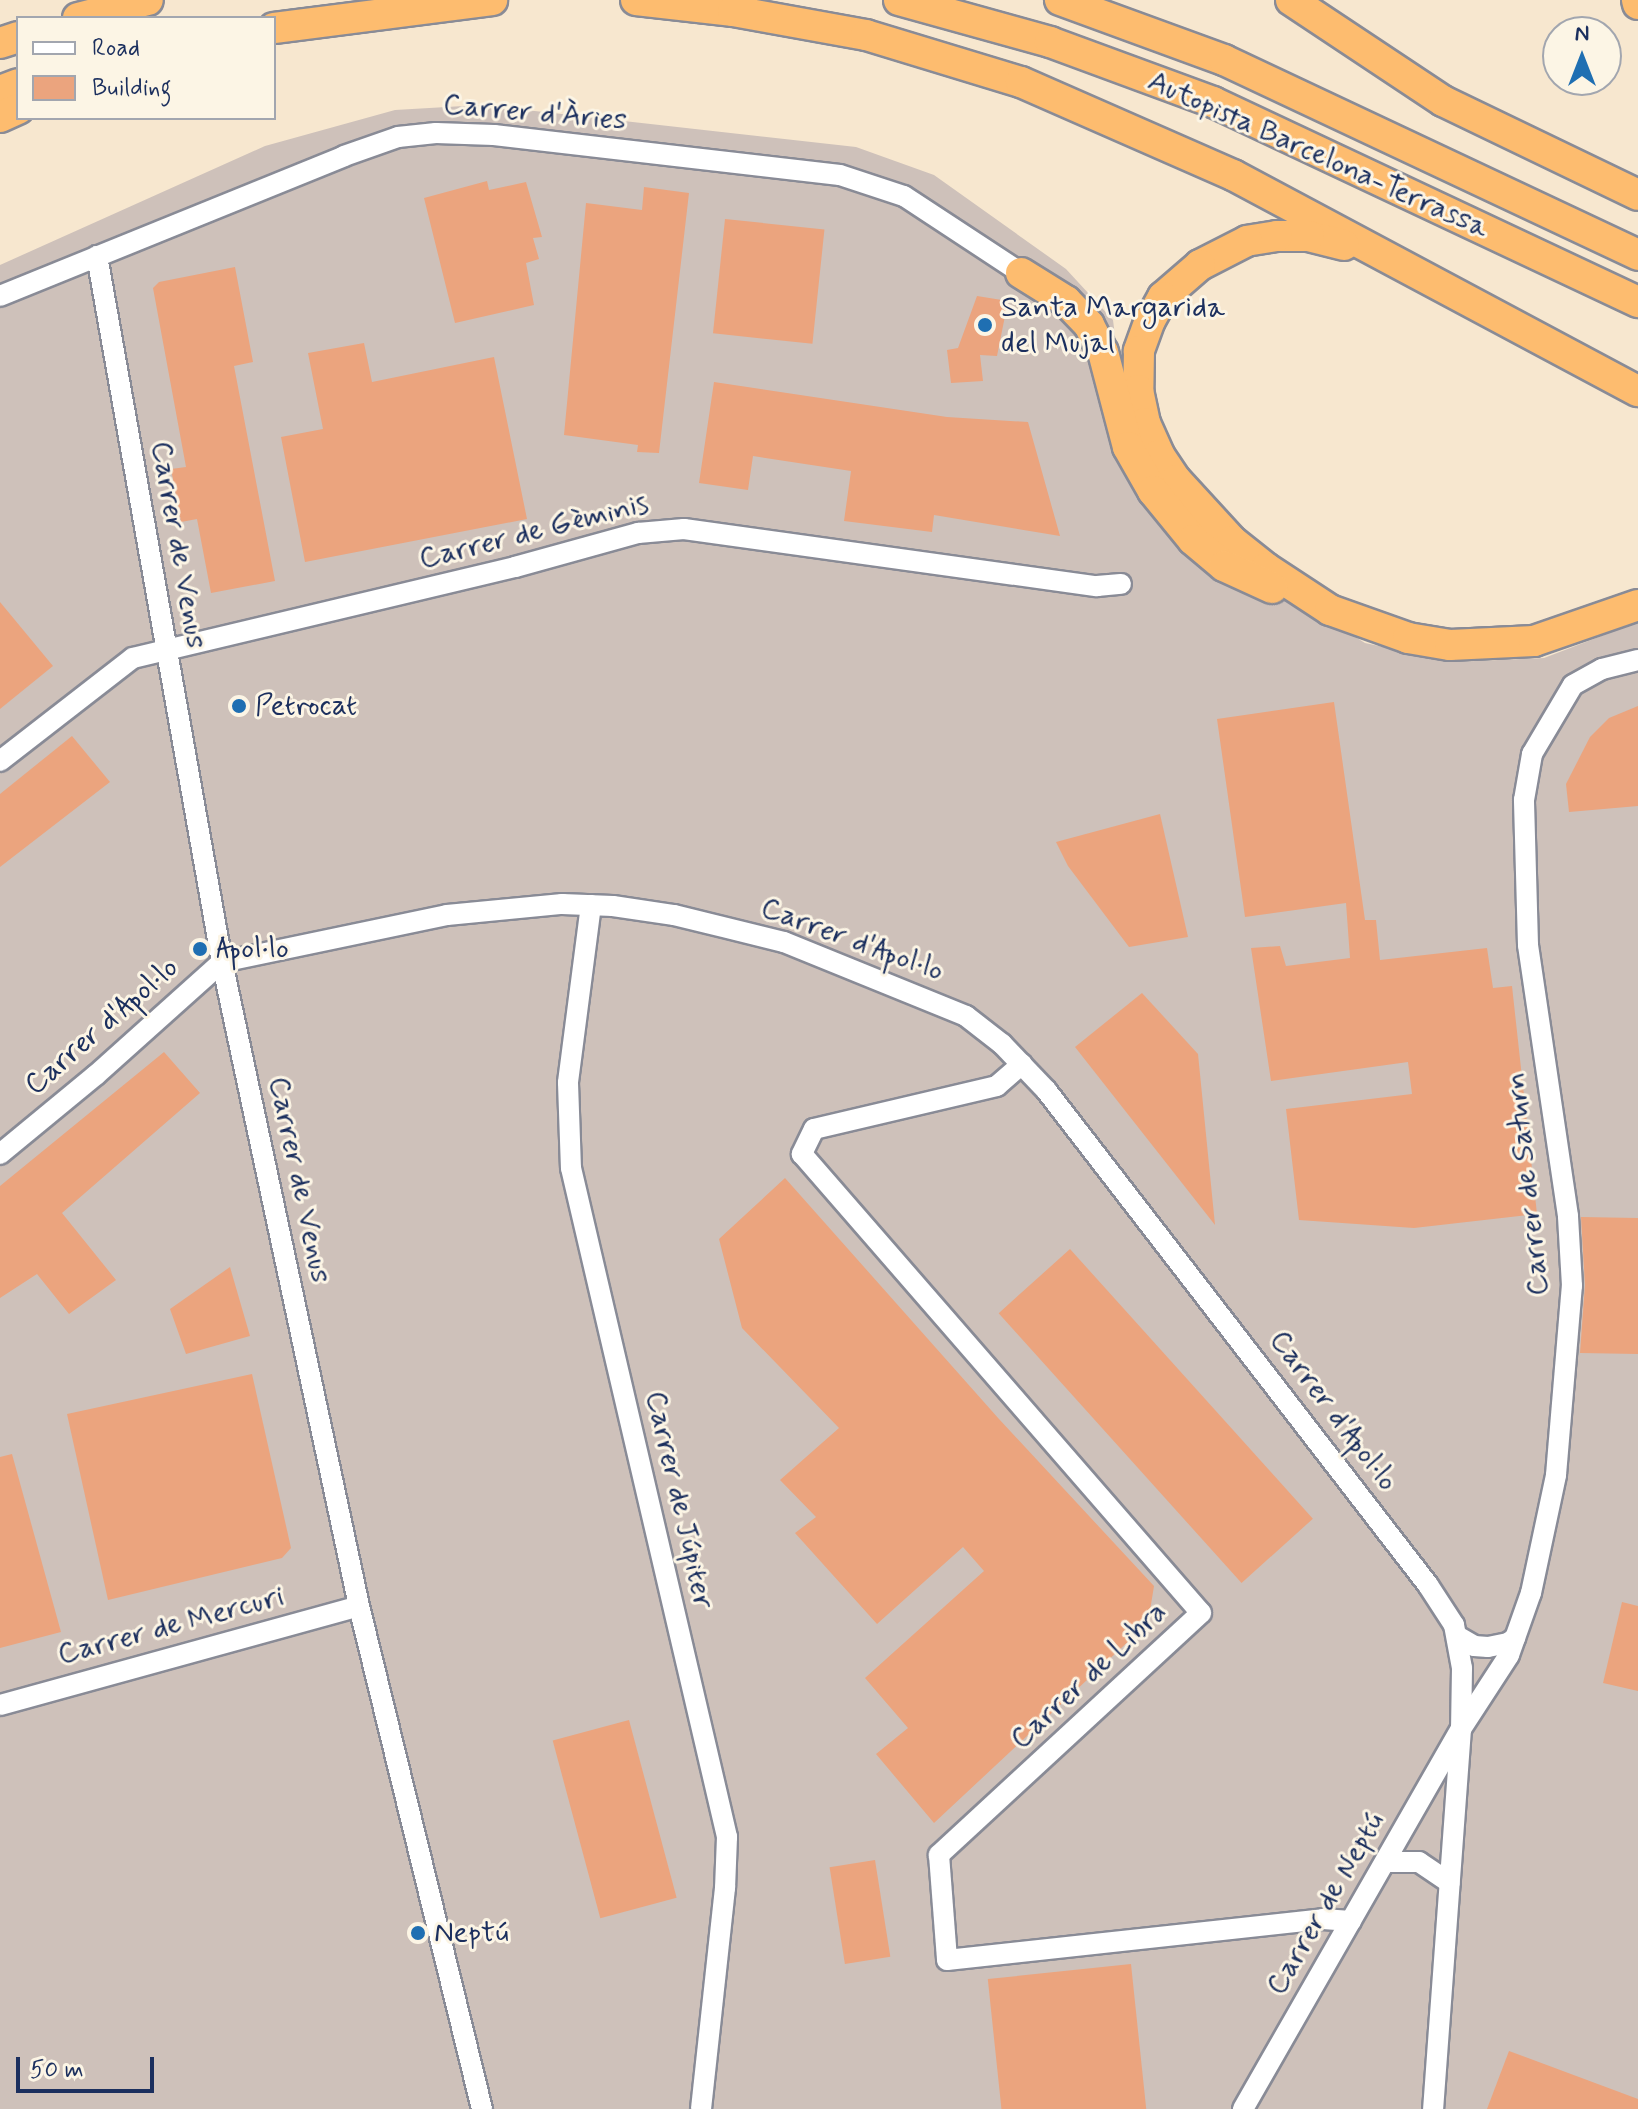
<!DOCTYPE html>
<meta charset="utf-8">
<style>
body{margin:0}
#map{position:relative;width:1638px;height:2109px;overflow:hidden;background:#f7e7cf;font-family:Mynerve,sans-serif}
div>[style]{position:absolute}
.industrial>*{inset:0;background:#cec1ba}
.building>*{inset:0;background:#eba47e;transform-origin:0 0}
.roads{filter:drop-shadow(2px 0 #898b96) drop-shadow(-2px 0 #898b96) drop-shadow(0 2px #898b96) drop-shadow(0 -2px #898b96)}
.minor>*{height:20px;margin:-10px;padding:0 10px;transform-origin:10px;border-radius:10px;background:#fff}
.highway>*{height:30px;margin:-15px;padding:0 15px;transform-origin:15px;border-radius:15px;background:#fdbc6f}
.dots>*{width:22px;height:22px;translate:-50% -50%;box-sizing:border-box;border:4px solid #fcf5e5;border-radius:50%}
span{translate:-50% -50%;white-space:nowrap;text-align:center;line-height:1.15;-webkit-text-stroke:6px #fcf5e5;paint-order:stroke}
.street-label{font-size:30px;color:#1b2f5e}
.poi-label{font-size:30px;color:#1b2f5e}
.left{translate:0 -50%;text-align:left}
.legend{position:absolute;left:16px;top:16px;width:260px;height:104px;box-sizing:border-box;background:#fcf5e5;border:2px solid #a2a6af;margin:0;padding:10px 14px;list-style:none;font-size:24px;color:#1b2f5e}
.legend li{display:flex;align-items:center;gap:16px;height:40px}
.legend b{width:40px;border:2px solid #a2a6af}
.north{position:absolute;left:1542px;top:16px;width:80px;height:80px;box-sizing:border-box;background:#fcf5e5;border:2px solid #a2a6af;border-radius:50%;rotate:0deg;font-size:22px;font-weight:700;line-height:32px;text-align:center;color:#1b2f5e}
.north::after{content:'';display:block;margin:auto;width:28px;height:36px;background:#1f6fb2;clip-path:polygon(50% 0,100% 100%,50% 72%,0 100%)}
.scale{position:absolute;left:16px;top:2057px;width:138px;height:36px;box-sizing:border-box;border:4px solid #1b2f5e;border-top:0;padding-left:10px;font-size:24px;line-height:28px;white-space:nowrap;color:#1b2f5e;-webkit-text-stroke:6px #fcf5e5;paint-order:stroke}
</style>
<div id="map">
<div class="industrial">
<div style="clip-path:polygon(481px 105px,856px 147px,934px 175px,1066px 269px,1113px 320px,1121px 383px,1247px 569px,1365px 643px,1453px 662px,1544px 658px,1638px 622px,1638px 2109px,0 2109px,0 265px,265px 146px,395px 110px)"></div>
</div>
<div class="building">
<div style="clip-path:polygon(487px 181px,489px 190px,526px 182px,542px 237px,533px 238px,539px 259px,526px 263px,534px 305px,455px 323px,424px 198px)"></div>
<div style="clip-path:polygon(644px 187px,689px 193px,659px 453px,637px 452px,638px 445px,564px 435px,586px 203px,642px 210px)"></div>
<div style="left:725px;top:219px;width:100px;height:115px;rotate:6deg"></div>
<div style="clip-path:polygon(235px 267px,253px 362px,234px 366px,275px 581px,211px 593px,197px 519px,181px 522px,171px 469px,186px 467px,153px 288px,159px 282px)"></div>
<div style="clip-path:polygon(977px 296px,1008px 301px,997px 356px,980px 355px,983px 381px,951px 383px,947px 350px,958px 348px)"></div>
<div style="clip-path:polygon(364px 343px,372px 382px,494px 357px,527px 519px,305px 562px,281px 437px,323px 429px,308px 353px)"></div>
<div style="clip-path:polygon(714px 382px,947px 417px,1028px 422px,1060px 536px,934px 515px,932px 532px,844px 521px,851px 471px,753px 456px,748px 490px,699px 483px)"></div>
<div style="clip-path:polygon(0 602px,53px 666px,0 709px)"></div>
<div style="clip-path:polygon(1334px 702px,1365px 920px,1376px 920px,1380px 960px,1487px 948px,1493px 988px,1512px 986px,1537px 1214px,1414px 1228px,1299px 1220px,1286px 1109px,1412px 1094px,1408px 1062px,1271px 1081px,1251px 948px,1280px 946px,1286px 966px,1350px 958px,1346px 903px,1245px 917px,1217px 719px)"></div>
<div style="clip-path:polygon(1638px 706px,1638px 806px,1569px 812px,1566px 784px,1590px 737px,1609px 718px)"></div>
<div style="clip-path:polygon(72px 736px,110px 782px,0 867px,0 794px)"></div>
<div style="clip-path:polygon(1160px 814px,1188px 937px,1129px 947px,1068px 866px,1056px 842px)"></div>
<div style="clip-path:polygon(1142px 993px,1198px 1054px,1215px 1225px,1075px 1047px)"></div>
<div style="clip-path:polygon(164px 1052px,200px 1093px,62px 1213px,116px 1280px,69px 1314px,37px 1274px,0 1298px,0 1186px)"></div>
<div style="clip-path:polygon(785px 1178px,999px 1419px,1154px 1586px,1148px 1623px,934px 1823px,876px 1754px,908px 1728px,865px 1678px,984px 1571px,963px 1547px,877px 1624px,795px 1533px,816px 1517px,780px 1480px,839px 1428px,742px 1328px,719px 1239px)"></div>
<div style="clip-path:polygon(1581px 1217px,1638px 1218px,1638px 1354px,1580px 1353px,1585px 1285px)"></div>
<div style="left:1070px;top:1249px;width:363px;height:96px;rotate:48deg"></div>
<div style="clip-path:polygon(230px 1267px,250px 1336px,186px 1354px,170px 1309px)"></div>
<div style="clip-path:polygon(252px 1374px,291px 1548px,282px 1558px,108px 1600px,67px 1414px)"></div>
<div style="clip-path:polygon(12px 1454px,61px 1632px,0 1648px,0 1457px)"></div>
<div style="clip-path:polygon(1622px 1602px,1638px 1606px,1638px 1691px,1603px 1683px)"></div>
<div style="left:629px;top:1720px;width:184px;height:79px;rotate:75deg"></div>
<div style="left:875px;top:1860px;width:98px;height:46px;rotate:81deg"></div>
<div style="left:1131px;top:1964px;width:146px;height:144px;rotate:84deg"></div>
<div style="clip-path:polygon(1509px 2051px,1638px 2099px,1638px 2109px,1487px 2109px)"></div>
</div>
<div class="roads">
<div class="minor">
<div style="left:97px;top:256px;width:717px;rotate:79.96deg"></div>
<div style="left:222px;top:962px;width:658px;rotate:77.99deg"></div>
<div style="left:359px;top:1606px;width:518px;rotate:76.26deg"></div>
<div style="left:0;top:296px;width:371px;rotate:-22.1deg"></div>
<div style="left:344px;top:156px;width:57px;rotate:-19.4deg"></div>
<div style="left:398px;top:137px;width:38px;rotate:-6deg"></div>
<div style="left:436px;top:133px;width:58px;rotate:2deg"></div>
<div style="left:494px;top:135px;width:348px;rotate:6.6deg"></div>
<div style="left:840px;top:175px;width:67px;rotate:18.2deg"></div>
<div style="left:904px;top:196px;width:140px;rotate:33.3deg"></div>
<div style="left:0;top:761px;width:168px;rotate:-37.8deg"></div>
<div style="left:133px;top:658px;width:393px;rotate:-13.4deg"></div>
<div style="left:515px;top:567px;width:128px;rotate:-15.5deg"></div>
<div style="left:638px;top:533px;width:46px;rotate:-5deg"></div>
<div style="left:684px;top:529px;width:417px;rotate:7.9deg"></div>
<div style="left:1097px;top:586px;width:24px;rotate:-5deg"></div>
<div style="left:591px;top:905px;width:179px;rotate:97.4deg"></div>
<div style="left:568px;top:1083px;width:85px;rotate:88deg"></div>
<div style="left:571px;top:1168px;width:687px;rotate:76.87deg"></div>
<div style="left:727px;top:1837px;width:51px;rotate:92.2deg"></div>
<div style="left:725px;top:1888px;width:222px;rotate:96.2deg"></div>
<div style="left:1022px;top:1064px;width:33px;rotate:139deg"></div>
<div style="left:997px;top:1086px;width:188px;rotate:166.8deg"></div>
<div style="left:814px;top:1129px;width:28px;rotate:116deg"></div>
<div style="left:802px;top:1154px;width:608px;rotate:49deg"></div>
<div style="left:1201px;top:1613px;width:357px;rotate:137.3deg"></div>
<div style="left:939px;top:1855px;width:105px;rotate:85.6deg"></div>
<div style="left:947px;top:1960px;width:378px;rotate:-6.2deg"></div>
<div style="left:1323px;top:1919px;width:28px;rotate:4deg"></div>
<div style="left:0;top:1154px;width:124px;rotate:-39.5deg"></div>
<div style="left:96px;top:1075px;width:169px;rotate:-41.9deg"></div>
<div style="left:222px;top:962px;width:230px;rotate:-11.8deg"></div>
<div style="left:447px;top:915px;width:116px;rotate:-5.5deg"></div>
<div style="left:562px;top:904px;width:51px;rotate:2.2deg"></div>
<div style="left:613px;top:906px;width:62px;rotate:8.4deg"></div>
<div style="left:674px;top:915px;width:113px;rotate:13.8deg"></div>
<div style="left:784px;top:942px;width:196px;rotate:22.1deg"></div>
<div style="left:966px;top:1016px;width:46px;rotate:37.9deg"></div>
<div style="left:1002px;top:1044px;width:64px;rotate:46.3deg"></div>
<div style="left:1046px;top:1090px;width:625px;rotate:52.34deg"></div>
<div style="left:1428px;top:1585px;width:48px;rotate:57deg"></div>
<div style="left:1454px;top:1625px;width:44px;rotate:79.5deg"></div>
<div style="left:1462px;top:1668px;width:61px;rotate:90.9deg"></div>
<div style="left:1461px;top:1729px;width:381px;rotate:94.2deg"></div>
<div style="left:1457px;top:1636px;width:20px;rotate:30deg"></div>
<div style="left:1474px;top:1646px;width:14px;rotate:4deg"></div>
<div style="left:1488px;top:1647px;width:20px;rotate:-11deg"></div>
<div style="left:1508px;top:1643px;width:9px;rotate:-36deg"></div>
<div style="left:0;top:1705px;width:372px;rotate:-15.4deg"></div>
<div style="left:1385px;top:1862px;width:34px"></div>
<div style="left:1419px;top:1862px;width:37px;rotate:34deg"></div>
<div style="left:1243px;top:2109px;width:438px;rotate:-60.2deg"></div>
<div style="left:1461px;top:1729px;width:88px;rotate:-57deg"></div>
<div style="left:1509px;top:1655px;width:66px;rotate:-70.5deg"></div>
<div style="left:1531px;top:1593px;width:121px;rotate:-78deg"></div>
<div style="left:1556px;top:1475px;width:190px;rotate:-85.2deg"></div>
<div style="left:1572px;top:1286px;width:70px;rotate:-93.3deg"></div>
<div style="left:1568px;top:1216px;width:274px;rotate:-98.4deg"></div>
<div style="left:1528px;top:945px;width:145px;rotate:-91.6deg"></div>
<div style="left:1524px;top:800px;width:47px;rotate:-80.1deg"></div>
<div style="left:1532px;top:754px;width:80px;rotate:-59.3deg"></div>
<div style="left:1573px;top:685px;width:33px;rotate:-29deg"></div>
<div style="left:1602px;top:669px;width:37px;rotate:-14deg"></div>
</div>
<div class="highway">
<div style="left:636px;top:0;width:98px;rotate:6.5deg"></div>
<div style="left:733px;top:11px;width:135px;rotate:10.2deg"></div>
<div style="left:866px;top:35px;width:162px;rotate:16.9deg"></div>
<div style="left:1021px;top:82px;width:232px;rotate:23.7deg"></div>
<div style="left:1233px;top:175px;width:459px;rotate:28.1deg"></div>
<div style="left:899px;top:0;width:157px;rotate:15.5deg"></div>
<div style="left:1050px;top:42px;width:174px;rotate:20.2deg"></div>
<div style="left:1213px;top:102px;width:470px;rotate:25.2deg"></div>
<div style="left:1060px;top:0;width:175px;rotate:20.1deg"></div>
<div style="left:1224px;top:60px;width:458px;rotate:25.2deg"></div>
<div style="left:1291px;top:0;width:182px;rotate:33.6deg"></div>
<div style="left:1443px;top:101px;width:216px;rotate:25.7deg"></div>
<div style="left:1637px;top:0;width:4px;rotate:76deg"></div>
<div style="left:78px;top:18px;width:72px;rotate:-14.4deg"></div>
<div style="left:274px;top:28px;width:220px;rotate:-7.3deg"></div>
<div style="left:0;top:43px;width:19px;rotate:-18deg"></div>
<div style="left:0;top:91px;width:19px;rotate:-21deg"></div>
<div style="left:0;top:117px;width:20px;rotate:-24deg"></div>
<div style="left:1344px;top:245px;width:36px;rotate:-166deg"></div>
<div style="left:1309px;top:236px;width:32px;rotate:180deg"></div>
<div style="left:1277px;top:236px;width:30px;rotate:171deg"></div>
<div style="left:1247px;top:241px;width:53px;rotate:152.9deg"></div>
<div style="left:1200px;top:265px;width:49px;rotate:139.1deg"></div>
<div style="left:1163px;top:297px;width:26px;rotate:119deg"></div>
<div style="left:1150px;top:320px;width:33px;rotate:110deg"></div>
<div style="left:1139px;top:351px;width:39px;rotate:91deg"></div>
<div style="left:1138px;top:390px;width:34px;rotate:78deg"></div>
<div style="left:1145px;top:423px;width:35px;rotate:66deg"></div>
<div style="left:1159px;top:455px;width:30px;rotate:56deg"></div>
<div style="left:1176px;top:480px;width:83px;rotate:47.4deg"></div>
<div style="left:1232px;top:541px;width:43px;rotate:38.5deg"></div>
<div style="left:1266px;top:568px;width:77px;rotate:33.3deg"></div>
<div style="left:1330px;top:610px;width:83px;rotate:19.7deg"></div>
<div style="left:1408px;top:638px;width:43px;rotate:9.5deg"></div>
<div style="left:1450px;top:645px;width:84px;rotate:-2.7deg"></div>
<div style="left:1534px;top:641px;width:110px;rotate:-19.1deg"></div>
<div style="left:1021px;top:273px;width:53px;rotate:31.9deg"></div>
<div style="left:1066px;top:301px;width:33px;rotate:46deg"></div>
<div style="left:1089px;top:325px;width:30px;rotate:63deg"></div>
<div style="left:1103px;top:352px;width:98px;rotate:75.3deg"></div>
<div style="left:1128px;top:447px;width:51px;rotate:60.4deg"></div>
<div style="left:1153px;top:491px;width:63px;rotate:50.8deg"></div>
<div style="left:1193px;top:540px;width:40px;rotate:40deg"></div>
<div style="left:1224px;top:566px;width:53px;rotate:24.6deg"></div>
</div>
</div>
<div class="dots">
<div style="left:985px;top:325px;background:#1f6fb2"></div>
<div style="left:239px;top:706px;background:#1f6fb2"></div>
<div style="left:200px;top:949px;background:#1f6fb2"></div>
<div style="left:418px;top:1933px;background:#1f6fb2"></div>
</div>
<div class="street-label">
<span style="left:535px;top:113px;rotate:5deg">Carrer d'Àries</span>
<span style="left:1318px;top:155px;rotate:24deg">Autopista Barcelona-Terrassa</span>
<span style="left:534px;top:532px;rotate:-14deg">Carrer de Gèminis</span>
<span style="left:178px;top:545px;rotate:80deg">Carrer de Venus</span>
<span style="left:852px;top:940px;rotate:20deg">Carrer d'Apol·lo</span>
<span style="left:102px;top:1027px;rotate:-41deg">Carrer d'Apol·lo</span>
<span style="left:299px;top:1180px;rotate:78deg">Carrer de Venus</span>
<span style="left:1528px;top:1184px;rotate:-96deg">Carrer de Saturn</span>
<span style="left:1333px;top:1411px;rotate:53deg">Carrer d'Apol·lo</span>
<span style="left:679px;top:1500px;rotate:77deg">Carrer de Júpiter</span>
<span style="left:171px;top:1626px;rotate:-15deg">Carrer de Mercuri</span>
<span style="left:1089px;top:1676px;rotate:-43deg">Carrer de Libra</span>
<span style="left:1326px;top:1904px;rotate:-60deg">Carrer de Neptú</span>
</div>
<div class="poi-label">
<span class="left" style="left:1001px;top:325px">Santa Margarida<br>del Mujal</span>
<span class="left" style="left:255px;top:706px">Petrocat</span>
<span class="left" style="left:216px;top:949px">Apol·lo</span>
<span class="left" style="left:434px;top:1933px">Neptú</span>
</div>
<ul class="legend">
<li><b style="height:10px;background:#fff"></b>Road</li>
<li><b style="height:22px;background:#eba47e"></b>Building</li>
</ul>
<div class="north">N</div>
<div class="scale">50 m</div>
</div>
